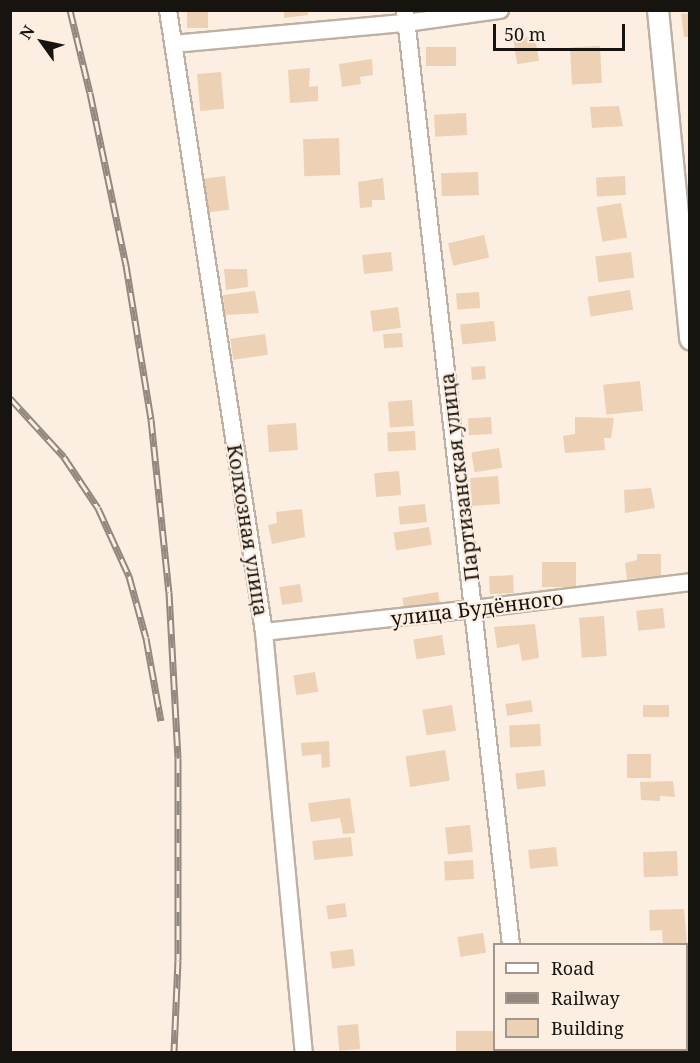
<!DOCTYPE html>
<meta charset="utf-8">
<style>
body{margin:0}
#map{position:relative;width:700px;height:1063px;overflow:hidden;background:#fceee0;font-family:"Noto Serif",serif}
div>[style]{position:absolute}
.building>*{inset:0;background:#ecd1b5;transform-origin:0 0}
.roads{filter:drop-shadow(2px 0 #beb1a3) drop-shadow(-2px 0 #beb1a3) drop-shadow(0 2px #beb1a3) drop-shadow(0 -2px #beb1a3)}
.minor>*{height:16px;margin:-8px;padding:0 8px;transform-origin:8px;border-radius:8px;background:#fff}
.tertiary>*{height:20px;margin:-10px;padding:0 10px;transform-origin:10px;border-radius:10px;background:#fff}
.rail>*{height:7px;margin-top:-3.5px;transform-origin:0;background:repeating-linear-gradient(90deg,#fceee0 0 14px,#92887f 0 28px);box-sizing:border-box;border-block:2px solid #92887f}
span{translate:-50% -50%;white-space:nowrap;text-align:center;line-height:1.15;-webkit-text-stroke:4.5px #fceee0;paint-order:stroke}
.street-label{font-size:20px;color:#17130e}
.frame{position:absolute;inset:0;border:12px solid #17130e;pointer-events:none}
.legend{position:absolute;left:493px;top:943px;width:195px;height:108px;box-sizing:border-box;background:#fceee0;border:2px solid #a0968c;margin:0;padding:8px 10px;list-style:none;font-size:18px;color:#17130e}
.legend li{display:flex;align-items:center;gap:12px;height:30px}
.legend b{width:30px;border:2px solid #a0968c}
.north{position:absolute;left:12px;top:12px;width:60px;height:60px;-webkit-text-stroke:4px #fceee0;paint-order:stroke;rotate:303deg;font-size:16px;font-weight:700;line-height:24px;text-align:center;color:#17130e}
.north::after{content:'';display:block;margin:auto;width:21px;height:27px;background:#17130e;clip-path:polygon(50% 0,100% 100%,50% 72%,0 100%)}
.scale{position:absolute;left:493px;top:24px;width:132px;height:27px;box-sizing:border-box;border:3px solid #17130e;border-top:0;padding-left:8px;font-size:18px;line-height:21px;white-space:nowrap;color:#17130e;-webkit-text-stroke:4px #fceee0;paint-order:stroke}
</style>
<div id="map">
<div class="building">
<div style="left:187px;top:10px;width:21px;height:18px"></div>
<div style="clip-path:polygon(284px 10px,308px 10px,308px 15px,284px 18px)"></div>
<div style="clip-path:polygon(690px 13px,690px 37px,684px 37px,681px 14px)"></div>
<div style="left:535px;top:36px;width:25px;height:22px;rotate:81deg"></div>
<div style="left:600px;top:46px;width:37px;height:30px;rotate:87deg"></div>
<div style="left:456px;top:47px;width:19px;height:30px;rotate:90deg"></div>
<div style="clip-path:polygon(372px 59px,373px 75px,360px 77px,361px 84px,342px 87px,339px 64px)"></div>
<div style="clip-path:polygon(310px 68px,309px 87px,318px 86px,318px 101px,290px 103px,288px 70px)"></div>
<div style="left:221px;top:72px;width:37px;height:24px;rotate:85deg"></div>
<div style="clip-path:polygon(619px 106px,623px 126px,592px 128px,590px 107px)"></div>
<div style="left:466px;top:113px;width:22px;height:32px;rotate:87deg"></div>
<div style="left:339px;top:138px;width:37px;height:36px;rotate:88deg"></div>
<div style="left:478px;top:172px;width:23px;height:37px;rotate:88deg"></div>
<div style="left:225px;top:176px;width:34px;height:22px;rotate:83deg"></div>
<div style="left:625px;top:176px;width:19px;height:29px;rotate:87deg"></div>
<div style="clip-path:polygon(383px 178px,385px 200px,372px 200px,372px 207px,360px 208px,358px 182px)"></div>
<div style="left:621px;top:203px;width:35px;height:25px;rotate:80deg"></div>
<div style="left:484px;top:235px;width:23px;height:37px;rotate:77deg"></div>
<div style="left:391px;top:252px;width:19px;height:29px;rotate:84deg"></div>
<div style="left:631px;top:252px;width:26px;height:36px;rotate:83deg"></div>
<div style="clip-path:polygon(224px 269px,247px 269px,248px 287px,226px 290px)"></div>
<div style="left:630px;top:290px;width:20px;height:43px;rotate:81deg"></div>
<div style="clip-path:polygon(255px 291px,259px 313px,225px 315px,223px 295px)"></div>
<div style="left:479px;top:292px;width:16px;height:23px;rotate:86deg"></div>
<div style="left:398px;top:307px;width:21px;height:28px;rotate:82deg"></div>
<div style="left:494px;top:321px;width:20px;height:34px;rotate:84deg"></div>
<div style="left:402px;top:333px;width:14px;height:19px;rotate:86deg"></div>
<div style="left:265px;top:334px;width:21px;height:35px;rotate:82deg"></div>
<div style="left:485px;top:366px;width:13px;height:14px;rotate:86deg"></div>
<div style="left:640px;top:381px;width:30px;height:37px;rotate:84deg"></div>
<div style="left:412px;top:400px;width:26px;height:24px;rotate:86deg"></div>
<div style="left:491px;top:417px;width:17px;height:23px;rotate:87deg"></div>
<div style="clip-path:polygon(575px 417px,614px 418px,611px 438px,604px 438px,605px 450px,565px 453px,563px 436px,575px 434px)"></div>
<div style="left:296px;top:423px;width:27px;height:29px;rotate:86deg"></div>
<div style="left:415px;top:431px;width:19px;height:28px;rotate:87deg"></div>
<div style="left:499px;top:448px;width:20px;height:28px;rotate:81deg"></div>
<div style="left:399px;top:471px;width:24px;height:25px;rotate:85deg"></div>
<div style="left:498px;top:476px;width:28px;height:28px;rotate:86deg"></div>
<div style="clip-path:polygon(651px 488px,655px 508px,625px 513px,624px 490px)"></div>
<div style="left:425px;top:504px;width:18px;height:27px;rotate:84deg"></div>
<div style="clip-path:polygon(302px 509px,305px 537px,272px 544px,268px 525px,277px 523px,276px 512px)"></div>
<div style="left:429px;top:527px;width:18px;height:36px;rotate:81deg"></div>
<div style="clip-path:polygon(637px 554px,661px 554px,661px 576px,627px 579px,625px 563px,637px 560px)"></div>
<div style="left:576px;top:562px;width:25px;height:34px;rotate:90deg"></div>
<div style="left:513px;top:575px;width:18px;height:24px;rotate:87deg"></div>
<div style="left:300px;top:584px;width:18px;height:21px;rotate:81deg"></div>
<div style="left:438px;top:592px;width:13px;height:36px;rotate:81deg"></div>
<div style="left:663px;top:608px;width:20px;height:27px;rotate:84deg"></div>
<div style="left:604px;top:616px;width:40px;height:25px;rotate:86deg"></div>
<div style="clip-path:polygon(535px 624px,539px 658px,522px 661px,519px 644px,497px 648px,494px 627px)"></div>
<div style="left:442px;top:635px;width:20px;height:29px;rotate:81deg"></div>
<div style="left:315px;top:672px;width:20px;height:22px;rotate:81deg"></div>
<div style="left:531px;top:700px;width:12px;height:26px;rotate:81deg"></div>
<div style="left:452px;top:705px;width:26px;height:30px;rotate:81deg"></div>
<div style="left:669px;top:705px;width:12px;height:26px;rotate:90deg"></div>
<div style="left:540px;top:724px;width:22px;height:31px;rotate:87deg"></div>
<div style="clip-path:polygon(329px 741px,330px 767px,322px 768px,321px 754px,302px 756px,301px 743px)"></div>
<div style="left:445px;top:750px;width:31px;height:40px;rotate:81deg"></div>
<div style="left:627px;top:754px;width:24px;height:24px"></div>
<div style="left:544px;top:770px;width:16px;height:29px;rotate:83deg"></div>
<div style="clip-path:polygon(673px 781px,675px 797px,660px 796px,660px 801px,641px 800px,640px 782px)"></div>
<div style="clip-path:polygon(350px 798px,355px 833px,343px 834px,340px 818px,311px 822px,308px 803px)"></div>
<div style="left:470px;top:825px;width:27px;height:25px;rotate:84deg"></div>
<div style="left:351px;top:837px;width:19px;height:39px;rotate:84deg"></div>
<div style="left:556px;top:847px;width:19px;height:28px;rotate:84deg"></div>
<div style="left:677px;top:851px;width:25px;height:34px;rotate:88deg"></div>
<div style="left:473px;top:860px;width:19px;height:29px;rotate:87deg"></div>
<div style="left:345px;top:903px;width:14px;height:19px;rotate:82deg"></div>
<div style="clip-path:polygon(684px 909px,687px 944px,663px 944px,662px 930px,650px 931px,649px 910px)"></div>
<div style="left:483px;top:933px;width:20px;height:26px;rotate:81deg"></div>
<div style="left:353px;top:949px;width:17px;height:23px;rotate:83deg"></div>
<div style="left:358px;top:1024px;width:25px;height:21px;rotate:85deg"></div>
<div style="left:456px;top:1031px;width:37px;height:21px"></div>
<div style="clip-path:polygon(686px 1041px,690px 1041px,690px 1052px,647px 1052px,647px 1050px,686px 1050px)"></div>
<div style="left:552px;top:1050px;width:29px;height:2px"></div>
</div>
<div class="roads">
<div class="minor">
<div style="left:168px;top:10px;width:629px;rotate:81.23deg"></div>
<div style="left:264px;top:632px;width:422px;rotate:84.6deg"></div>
<div style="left:405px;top:10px;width:940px;rotate:83.53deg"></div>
<div style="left:173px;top:44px;width:234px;rotate:-5.2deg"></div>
<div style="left:406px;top:23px;width:95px;rotate:-7.9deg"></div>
<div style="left:264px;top:632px;width:211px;rotate:-6.3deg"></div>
<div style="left:474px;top:609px;width:218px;rotate:-7.1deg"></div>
<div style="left:523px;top:1050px;width:2px;rotate:90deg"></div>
</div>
<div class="tertiary">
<div style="left:658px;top:10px;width:331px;rotate:84.4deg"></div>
</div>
</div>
<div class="rail">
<div style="left:70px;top:10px;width:85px;rotate:76.5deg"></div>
<div style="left:90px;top:93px;width:176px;rotate:78.2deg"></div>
<div style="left:126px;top:265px;width:156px;rotate:80.8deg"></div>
<div style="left:151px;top:419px;width:174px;rotate:84.1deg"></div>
<div style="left:169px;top:592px;width:166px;rotate:86.9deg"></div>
<div style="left:178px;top:758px;width:202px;rotate:90deg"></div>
<div style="left:178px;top:960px;width:92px;rotate:92.5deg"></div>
<div style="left:10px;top:398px;width:80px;rotate:47.5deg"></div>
<div style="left:64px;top:457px;width:61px;rotate:56.3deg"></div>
<div style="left:98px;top:508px;width:75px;rotate:65.5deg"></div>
<div style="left:129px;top:576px;width:64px;rotate:74.7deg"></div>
<div style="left:146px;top:638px;width:84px;rotate:79.8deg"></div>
</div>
<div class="street-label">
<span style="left:459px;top:477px;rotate:-97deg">Партизанская улица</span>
<span style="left:248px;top:530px;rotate:81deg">Колхозная улица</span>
<span style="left:477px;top:608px;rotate:-7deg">улица Будённого</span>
</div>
<div class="frame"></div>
<ul class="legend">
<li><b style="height:8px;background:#fff"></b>Road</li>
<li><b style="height:8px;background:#92887f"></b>Railway</li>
<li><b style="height:16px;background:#ecd1b5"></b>Building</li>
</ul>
<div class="north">N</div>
<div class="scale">50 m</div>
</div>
